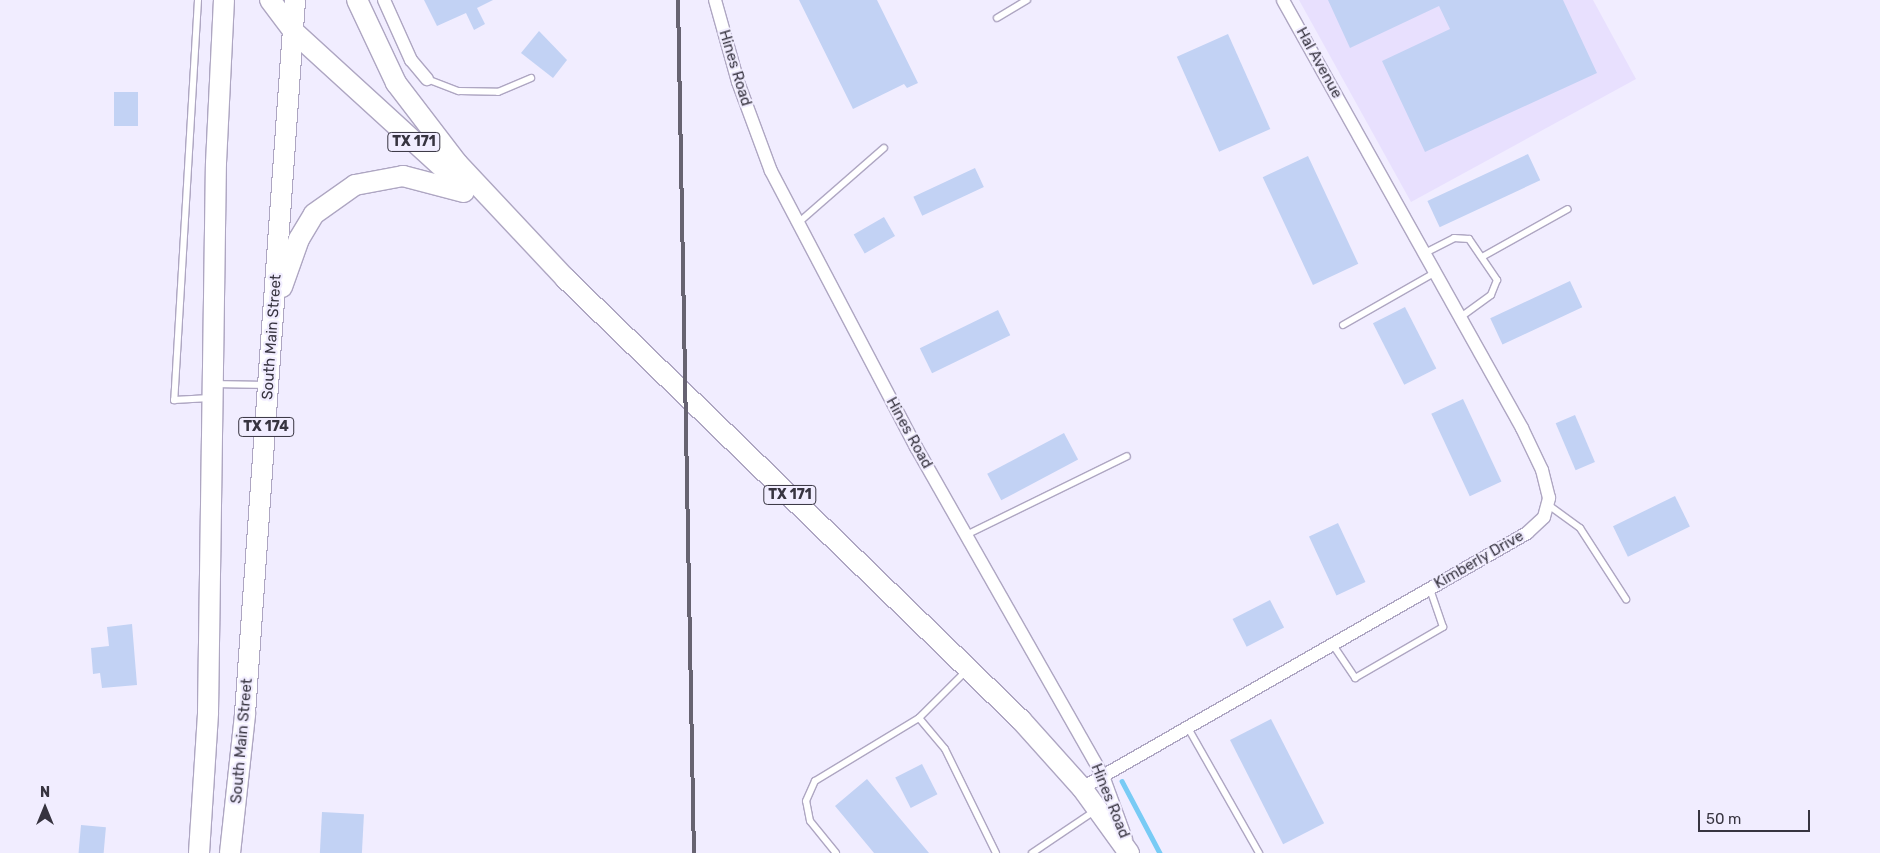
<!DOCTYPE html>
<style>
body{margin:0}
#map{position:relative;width:1880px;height:853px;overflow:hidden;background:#f1edff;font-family:Rubik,sans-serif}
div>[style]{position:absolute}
.built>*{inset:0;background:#e8e0fe}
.stream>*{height:4.5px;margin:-2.25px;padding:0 2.25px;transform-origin:2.25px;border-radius:2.25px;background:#78cbf5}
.building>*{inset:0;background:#c2d2f4;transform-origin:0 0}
.roads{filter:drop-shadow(1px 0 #aea6c2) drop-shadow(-1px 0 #aea6c2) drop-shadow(0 1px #aea6c2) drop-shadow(0 -1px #aea6c2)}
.service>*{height:6px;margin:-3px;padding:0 3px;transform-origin:3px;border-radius:3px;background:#fff}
.minor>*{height:12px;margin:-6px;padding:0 6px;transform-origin:6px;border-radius:6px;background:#fff}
.primary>*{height:20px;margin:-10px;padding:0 10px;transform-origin:10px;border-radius:10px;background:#fff}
.rail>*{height:4px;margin:-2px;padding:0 2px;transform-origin:2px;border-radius:2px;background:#676371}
span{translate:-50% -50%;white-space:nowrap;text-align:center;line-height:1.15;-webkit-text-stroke:4.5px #f1edff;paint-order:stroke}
.shield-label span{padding:1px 4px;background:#f1edff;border:1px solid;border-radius:4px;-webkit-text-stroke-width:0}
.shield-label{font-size:14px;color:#373440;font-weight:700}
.street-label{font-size:15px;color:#373440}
.north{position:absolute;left:20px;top:783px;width:50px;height:50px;-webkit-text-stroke:4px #f1edff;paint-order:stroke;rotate:0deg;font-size:14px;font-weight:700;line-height:20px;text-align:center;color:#373440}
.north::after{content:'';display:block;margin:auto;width:18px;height:22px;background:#373440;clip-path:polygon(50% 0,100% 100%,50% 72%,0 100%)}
.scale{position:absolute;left:1698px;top:810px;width:112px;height:22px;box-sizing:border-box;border:2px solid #373440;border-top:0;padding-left:6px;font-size:15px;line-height:18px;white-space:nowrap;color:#373440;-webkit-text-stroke:4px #f1edff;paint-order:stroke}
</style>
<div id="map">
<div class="built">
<div style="clip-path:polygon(1299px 0,1593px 0,1636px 79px,1411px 202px)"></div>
</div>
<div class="stream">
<div style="left:1122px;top:781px;width:81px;rotate:62.2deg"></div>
</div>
<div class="building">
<div style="clip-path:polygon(424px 0,493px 0,477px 8px,485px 24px,474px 30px,466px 13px,437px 26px)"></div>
<div style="clip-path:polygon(799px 0,877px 0,918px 83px,907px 88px,904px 84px,853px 109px)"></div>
<div style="clip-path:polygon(1328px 0,1563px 0,1597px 73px,1425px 152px,1382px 61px,1450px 29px,1439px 6px,1350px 48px)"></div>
<div style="clip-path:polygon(539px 31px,567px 60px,553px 78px,521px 53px)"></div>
<div style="left:1228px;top:34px;width:104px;height:56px;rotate:66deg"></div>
<div style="left:114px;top:92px;width:24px;height:34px"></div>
<div style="left:1528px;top:154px;width:29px;height:111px;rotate:65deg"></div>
<div style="left:1308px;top:156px;width:119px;height:50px;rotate:65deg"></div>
<div style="left:975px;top:168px;width:21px;height:68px;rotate:65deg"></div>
<div style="left:884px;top:217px;width:22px;height:35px;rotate:60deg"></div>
<div style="left:1570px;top:281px;width:29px;height:88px;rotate:65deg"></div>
<div style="left:1405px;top:307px;width:69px;height:36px;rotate:63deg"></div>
<div style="left:998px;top:310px;width:28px;height:87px;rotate:64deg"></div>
<div style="left:1463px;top:399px;width:91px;height:35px;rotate:65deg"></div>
<div style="left:1575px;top:415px;width:51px;height:21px;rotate:67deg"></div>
<div style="left:1064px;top:433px;width:30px;height:87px;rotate:62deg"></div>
<div style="left:1675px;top:496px;width:34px;height:69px;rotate:64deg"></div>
<div style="left:1338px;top:523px;width:65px;height:32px;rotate:65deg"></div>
<div style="left:1270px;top:600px;width:31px;height:42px;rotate:63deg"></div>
<div style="clip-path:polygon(132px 624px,137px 685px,102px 688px,100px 673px,93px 674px,91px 648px,109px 646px,107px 627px)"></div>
<div style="left:1271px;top:719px;width:117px;height:46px;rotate:63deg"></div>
<div style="left:922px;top:764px;width:34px;height:30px;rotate:63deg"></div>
<div style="clip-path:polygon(867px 779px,892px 809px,929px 853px,874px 853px,835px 806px)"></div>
<div style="left:322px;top:812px;width:42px;height:41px;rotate:3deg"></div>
<div style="left:81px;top:825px;width:25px;height:28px;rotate:5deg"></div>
</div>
<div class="roads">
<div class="service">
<div style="left:198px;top:0;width:401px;rotate:93.4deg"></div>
<div style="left:174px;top:400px;width:36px;rotate:-3deg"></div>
<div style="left:997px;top:18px;width:35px;rotate:-31deg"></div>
<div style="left:427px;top:79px;width:34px;rotate:21deg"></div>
<div style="left:459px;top:91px;width:39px;rotate:1deg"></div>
<div style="left:498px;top:92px;width:36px;rotate:-23deg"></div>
<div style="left:798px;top:223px;width:114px;rotate:-41.1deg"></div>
<div style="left:1425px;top:253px;width:33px;rotate:-27deg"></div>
<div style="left:1454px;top:238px;width:15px;rotate:4deg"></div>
<div style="left:1469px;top:239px;width:50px;rotate:55.7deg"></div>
<div style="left:1497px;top:280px;width:16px;rotate:112deg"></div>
<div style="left:1491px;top:295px;width:37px;rotate:144deg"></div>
<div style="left:1482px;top:257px;width:98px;rotate:-29.2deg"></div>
<div style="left:1343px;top:325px;width:107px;rotate:-29.7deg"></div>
<div style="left:215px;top:384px;width:50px;rotate:1.1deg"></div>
<div style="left:1547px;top:504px;width:41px;rotate:36deg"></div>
<div style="left:1580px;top:528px;width:85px;rotate:57.1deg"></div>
<div style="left:966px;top:535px;width:179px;rotate:-26.1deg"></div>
<div style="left:1333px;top:645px;width:40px;rotate:56deg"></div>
<div style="left:1355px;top:678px;width:102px;rotate:-30.1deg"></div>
<div style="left:1443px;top:627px;width:40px;rotate:-108.9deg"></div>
<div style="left:966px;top:671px;width:66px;rotate:135deg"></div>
<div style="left:919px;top:718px;width:40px;rotate:50deg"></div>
<div style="left:945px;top:749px;width:116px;rotate:63.9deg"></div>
<div style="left:1188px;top:728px;width:144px;rotate:60.4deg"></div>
<div style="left:836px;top:853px;width:41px;rotate:-129.1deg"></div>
<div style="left:810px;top:821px;width:20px;rotate:-101deg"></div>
<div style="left:806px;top:801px;width:22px;rotate:-66deg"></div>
<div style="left:815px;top:781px;width:122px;rotate:-31.2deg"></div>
<div style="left:1032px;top:853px;width:77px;rotate:-33.9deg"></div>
</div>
<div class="minor">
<div style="left:384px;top:0;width:66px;rotate:65.8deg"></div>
<div style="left:411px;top:60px;width:25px;rotate:50deg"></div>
<div style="left:715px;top:0;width:85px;rotate:74.3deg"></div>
<div style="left:738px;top:82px;width:95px;rotate:69.7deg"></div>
<div style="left:771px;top:171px;width:312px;rotate:62.3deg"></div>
<div style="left:916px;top:447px;width:378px;rotate:60.4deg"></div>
<div style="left:1103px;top:776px;width:67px;rotate:69.9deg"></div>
<div style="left:1082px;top:788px;width:513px;rotate:-29.81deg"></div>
<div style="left:1527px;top:533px;width:23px;rotate:-43deg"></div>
<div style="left:1544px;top:517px;width:20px;rotate:-75deg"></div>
<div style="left:1549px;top:498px;width:29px;rotate:-104deg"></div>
<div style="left:1542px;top:470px;width:47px;rotate:-115.5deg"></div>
<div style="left:1522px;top:428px;width:490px;rotate:-119.2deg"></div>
</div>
<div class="primary">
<div style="left:270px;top:0;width:39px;rotate:53deg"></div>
<div style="left:293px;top:31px;width:233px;rotate:42.4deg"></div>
<div style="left:357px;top:0;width:92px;rotate:64.8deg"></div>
<div style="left:396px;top:83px;width:102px;rotate:52.6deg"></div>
<div style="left:458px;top:164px;width:156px;rotate:46.8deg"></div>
<div style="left:565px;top:278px;width:635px;rotate:44.11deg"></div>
<div style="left:1021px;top:720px;width:91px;rotate:48.1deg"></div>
<div style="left:1082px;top:788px;width:80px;rotate:54.1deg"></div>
<div style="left:282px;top:287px;width:51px;rotate:-70.5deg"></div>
<div style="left:299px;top:239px;width:29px;rotate:-59deg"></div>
<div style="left:314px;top:214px;width:50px;rotate:-35.3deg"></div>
<div style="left:355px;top:185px;width:49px;rotate:-10.6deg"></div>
<div style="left:403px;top:176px;width:63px;rotate:14.7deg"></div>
<div style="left:199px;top:853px;width:141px;rotate:-86.3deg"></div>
<div style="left:208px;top:712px;width:549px;rotate:-89.17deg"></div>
<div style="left:216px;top:163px;width:163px;rotate:-87.2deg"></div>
<div style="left:230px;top:853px;width:140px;rotate:-83.8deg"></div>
<div style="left:245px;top:714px;width:716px;rotate:-85.99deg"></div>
</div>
</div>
<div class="rail">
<div style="left:678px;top:0;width:853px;rotate:88.93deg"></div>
</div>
<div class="shield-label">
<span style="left:414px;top:142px">TX 171</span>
<span style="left:266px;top:427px">TX 174</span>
<span style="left:790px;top:495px">TX 171</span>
</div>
<div class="street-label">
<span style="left:1319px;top:63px;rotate:61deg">Hal Avenue</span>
<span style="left:735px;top:68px;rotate:73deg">Hines Road</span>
<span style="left:272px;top:337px;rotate:-86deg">South Main Street</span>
<span style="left:909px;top:433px;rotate:61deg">Hines Road</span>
<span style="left:1479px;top:560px;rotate:-30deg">Kimberly Drive</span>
<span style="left:242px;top:741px;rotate:-85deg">South Main Street</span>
<span style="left:1110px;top:801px;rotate:68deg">Hines Road</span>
</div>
<div class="north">N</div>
<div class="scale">50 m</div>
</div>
